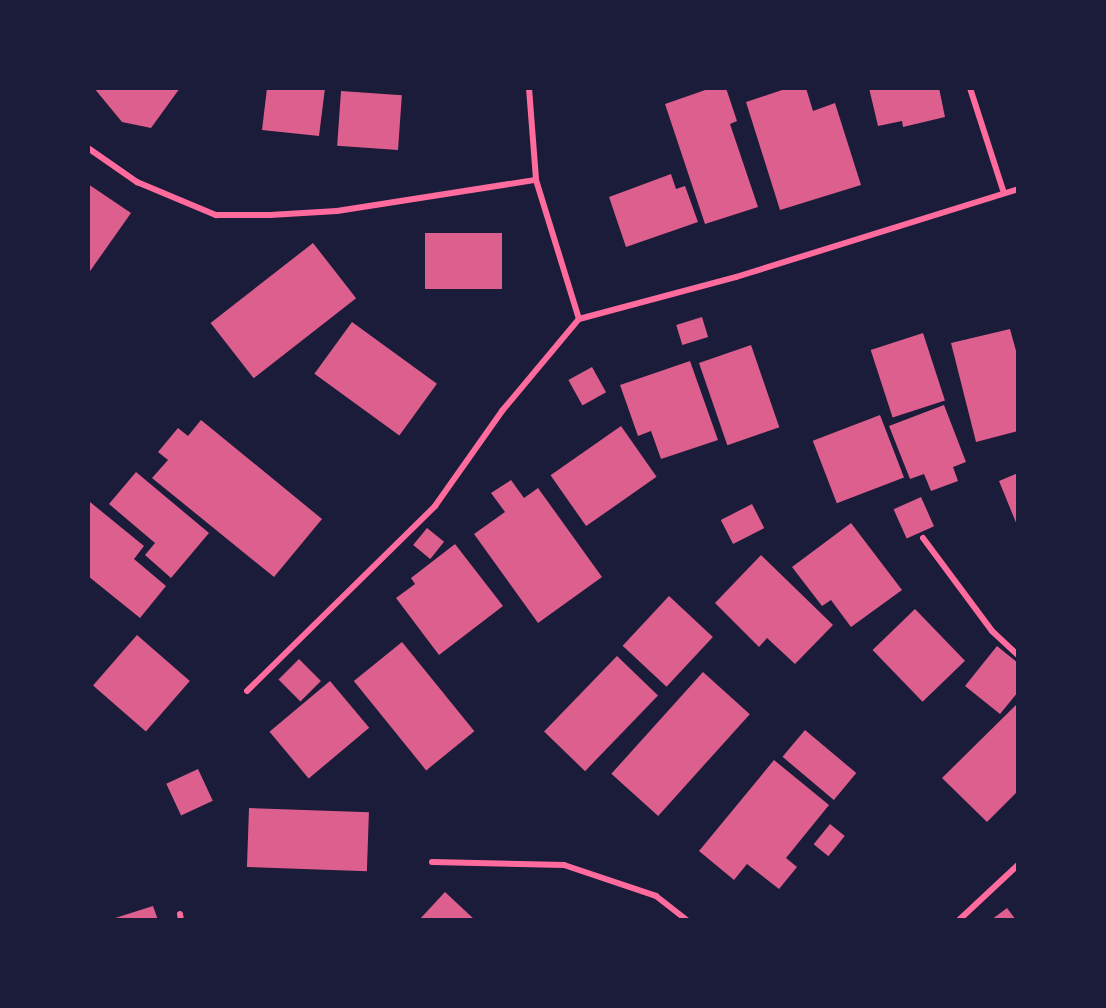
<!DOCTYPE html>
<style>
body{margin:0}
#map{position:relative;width:1106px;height:1008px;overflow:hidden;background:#1b1b3a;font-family:"Titillium Web",sans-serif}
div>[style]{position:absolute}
.building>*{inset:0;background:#dd5f8e;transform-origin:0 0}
.minor>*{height:6px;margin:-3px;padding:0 3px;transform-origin:3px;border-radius:3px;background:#ff6b9d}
span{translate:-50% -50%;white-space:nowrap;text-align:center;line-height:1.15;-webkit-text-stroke:6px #1b1b3a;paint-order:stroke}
.frame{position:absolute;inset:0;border:90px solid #1b1b3a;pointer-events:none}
</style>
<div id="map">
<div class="building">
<div style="clip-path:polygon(94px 88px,180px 88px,151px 128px,122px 122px)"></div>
<div style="clip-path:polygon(267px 88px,325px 88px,319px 136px,262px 130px)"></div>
<div style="clip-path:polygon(711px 88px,726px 88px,737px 121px,730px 124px,758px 207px,705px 224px,665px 104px)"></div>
<div style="clip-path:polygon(788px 88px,806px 88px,813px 111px,835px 103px,861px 185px,780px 210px,746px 102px)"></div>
<div style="clip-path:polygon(869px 88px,939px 88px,945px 117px,903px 127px,902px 121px,878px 126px)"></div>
<div style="left:341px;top:91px;width:61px;height:55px;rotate:4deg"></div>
<div style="clip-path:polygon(671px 174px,676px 189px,685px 186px,698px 222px,626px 247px,609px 197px)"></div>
<div style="clip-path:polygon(88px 184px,131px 213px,88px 274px)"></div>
<div style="left:425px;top:233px;width:77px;height:56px"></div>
<div style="left:313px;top:243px;width:70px;height:130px;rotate:52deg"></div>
<div style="left:702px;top:317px;width:21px;height:27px;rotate:73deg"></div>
<div style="left:352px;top:322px;width:105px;height:64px;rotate:36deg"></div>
<div style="clip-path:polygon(1010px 329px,1018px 358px,1018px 431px,976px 442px,951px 343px)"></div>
<div style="left:923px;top:333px;width:71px;height:55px;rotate:72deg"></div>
<div style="left:751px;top:345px;width:87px;height:55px;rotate:71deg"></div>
<div style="clip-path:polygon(690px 361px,718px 440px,661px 459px,651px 431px,638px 436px,620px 385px)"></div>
<div style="left:592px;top:367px;width:29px;height:27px;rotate:61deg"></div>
<div style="clip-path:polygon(944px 405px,966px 462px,953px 467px,958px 481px,931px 491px,924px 474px,910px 479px,889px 426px)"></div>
<div style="left:880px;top:415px;width:67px;height:72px;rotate:69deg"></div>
<div style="clip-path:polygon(201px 420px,322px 519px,274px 577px,152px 478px,168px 460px,158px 452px,178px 428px,188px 436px)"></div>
<div style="left:621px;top:426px;width:62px;height:86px;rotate:55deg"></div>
<div style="clip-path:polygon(136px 472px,209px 533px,171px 578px,145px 555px,155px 543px,109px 504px)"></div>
<div style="clip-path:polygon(1018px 473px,1018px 525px,1017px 525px,999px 481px)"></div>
<div style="clip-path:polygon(511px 480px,524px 498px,538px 488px,602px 577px,538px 623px,474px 534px,505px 512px,491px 493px)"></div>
<div style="left:921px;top:497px;width:32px;height:30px;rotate:66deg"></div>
<div style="clip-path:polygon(90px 502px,144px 546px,134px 559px,166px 586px,140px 618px,88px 576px)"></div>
<div style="left:752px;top:504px;width:27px;height:35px;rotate:63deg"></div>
<div style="clip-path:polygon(851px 523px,902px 590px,851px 627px,831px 600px,822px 606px,792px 567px)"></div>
<div style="left:427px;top:528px;width:22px;height:22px;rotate:39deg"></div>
<div style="clip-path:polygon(455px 544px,503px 606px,439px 655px,396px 598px,415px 584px,411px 578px)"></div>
<div style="clip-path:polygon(761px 555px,833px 625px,795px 664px,767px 638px,759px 647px,715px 603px)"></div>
<div style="left:669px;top:596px;width:60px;height:68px;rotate:43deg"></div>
<div style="left:915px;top:609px;width:72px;height:59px;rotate:46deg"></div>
<div style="left:137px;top:635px;width:70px;height:67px;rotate:41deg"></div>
<div style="left:402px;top:642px;width:115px;height:62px;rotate:51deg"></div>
<div style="clip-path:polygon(997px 646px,1018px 663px,1018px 692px,1000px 714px,965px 686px)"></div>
<div style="left:617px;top:656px;width:57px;height:105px;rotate:44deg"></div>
<div style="left:299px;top:659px;width:31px;height:29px;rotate:45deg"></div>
<div style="left:703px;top:672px;width:63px;height:137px;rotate:42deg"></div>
<div style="left:330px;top:681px;width:61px;height:79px;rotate:50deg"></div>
<div style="clip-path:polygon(1018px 703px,1018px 791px,987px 822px,942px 778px)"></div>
<div style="left:805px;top:730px;width:67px;height:35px;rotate:40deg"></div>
<div style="clip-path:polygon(774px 760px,829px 805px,786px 858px,797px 867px,779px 889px,747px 864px,734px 880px,699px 851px)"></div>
<div style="left:198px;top:769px;width:35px;height:35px;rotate:65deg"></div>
<div style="left:249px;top:808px;width:120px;height:59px;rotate:2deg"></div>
<div style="left:830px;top:824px;width:19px;height:26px;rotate:39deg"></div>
<div style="clip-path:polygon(445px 892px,475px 920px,419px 920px)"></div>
<div style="clip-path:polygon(153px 906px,158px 920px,112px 920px,112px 919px)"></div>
<div style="clip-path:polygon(1007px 908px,1016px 920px,991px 920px)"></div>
</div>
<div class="minor">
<div style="left:529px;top:88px;width:92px;rotate:85.6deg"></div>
<div style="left:536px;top:180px;width:145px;rotate:72.8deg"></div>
<div style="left:970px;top:88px;width:110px;rotate:72.1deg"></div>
<div style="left:88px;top:148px;width:60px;rotate:34.8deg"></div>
<div style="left:137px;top:182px;width:86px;rotate:22.7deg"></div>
<div style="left:216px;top:215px;width:54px"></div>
<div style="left:270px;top:215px;width:67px;rotate:-3.4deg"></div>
<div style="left:337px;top:211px;width:201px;rotate:-8.9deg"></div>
<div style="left:923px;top:538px;width:116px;rotate:53.4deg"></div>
<div style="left:992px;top:631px;width:35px;rotate:43deg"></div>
<div style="left:247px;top:691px;width:264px;rotate:-44.5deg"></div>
<div style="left:435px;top:506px;width:116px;rotate:-54.8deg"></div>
<div style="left:502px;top:411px;width:120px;rotate:-50.1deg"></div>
<div style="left:579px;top:319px;width:163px;rotate:-15deg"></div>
<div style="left:736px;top:277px;width:295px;rotate:-17.3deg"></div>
<div style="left:432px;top:862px;width:132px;rotate:1.3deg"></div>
<div style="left:564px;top:865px;width:97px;rotate:18.6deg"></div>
<div style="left:656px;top:896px;width:39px;rotate:38deg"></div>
<div style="left:180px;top:914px;width:6px;rotate:81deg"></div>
<div style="left:959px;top:920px;width:81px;rotate:-43deg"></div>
</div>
<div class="frame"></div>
</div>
